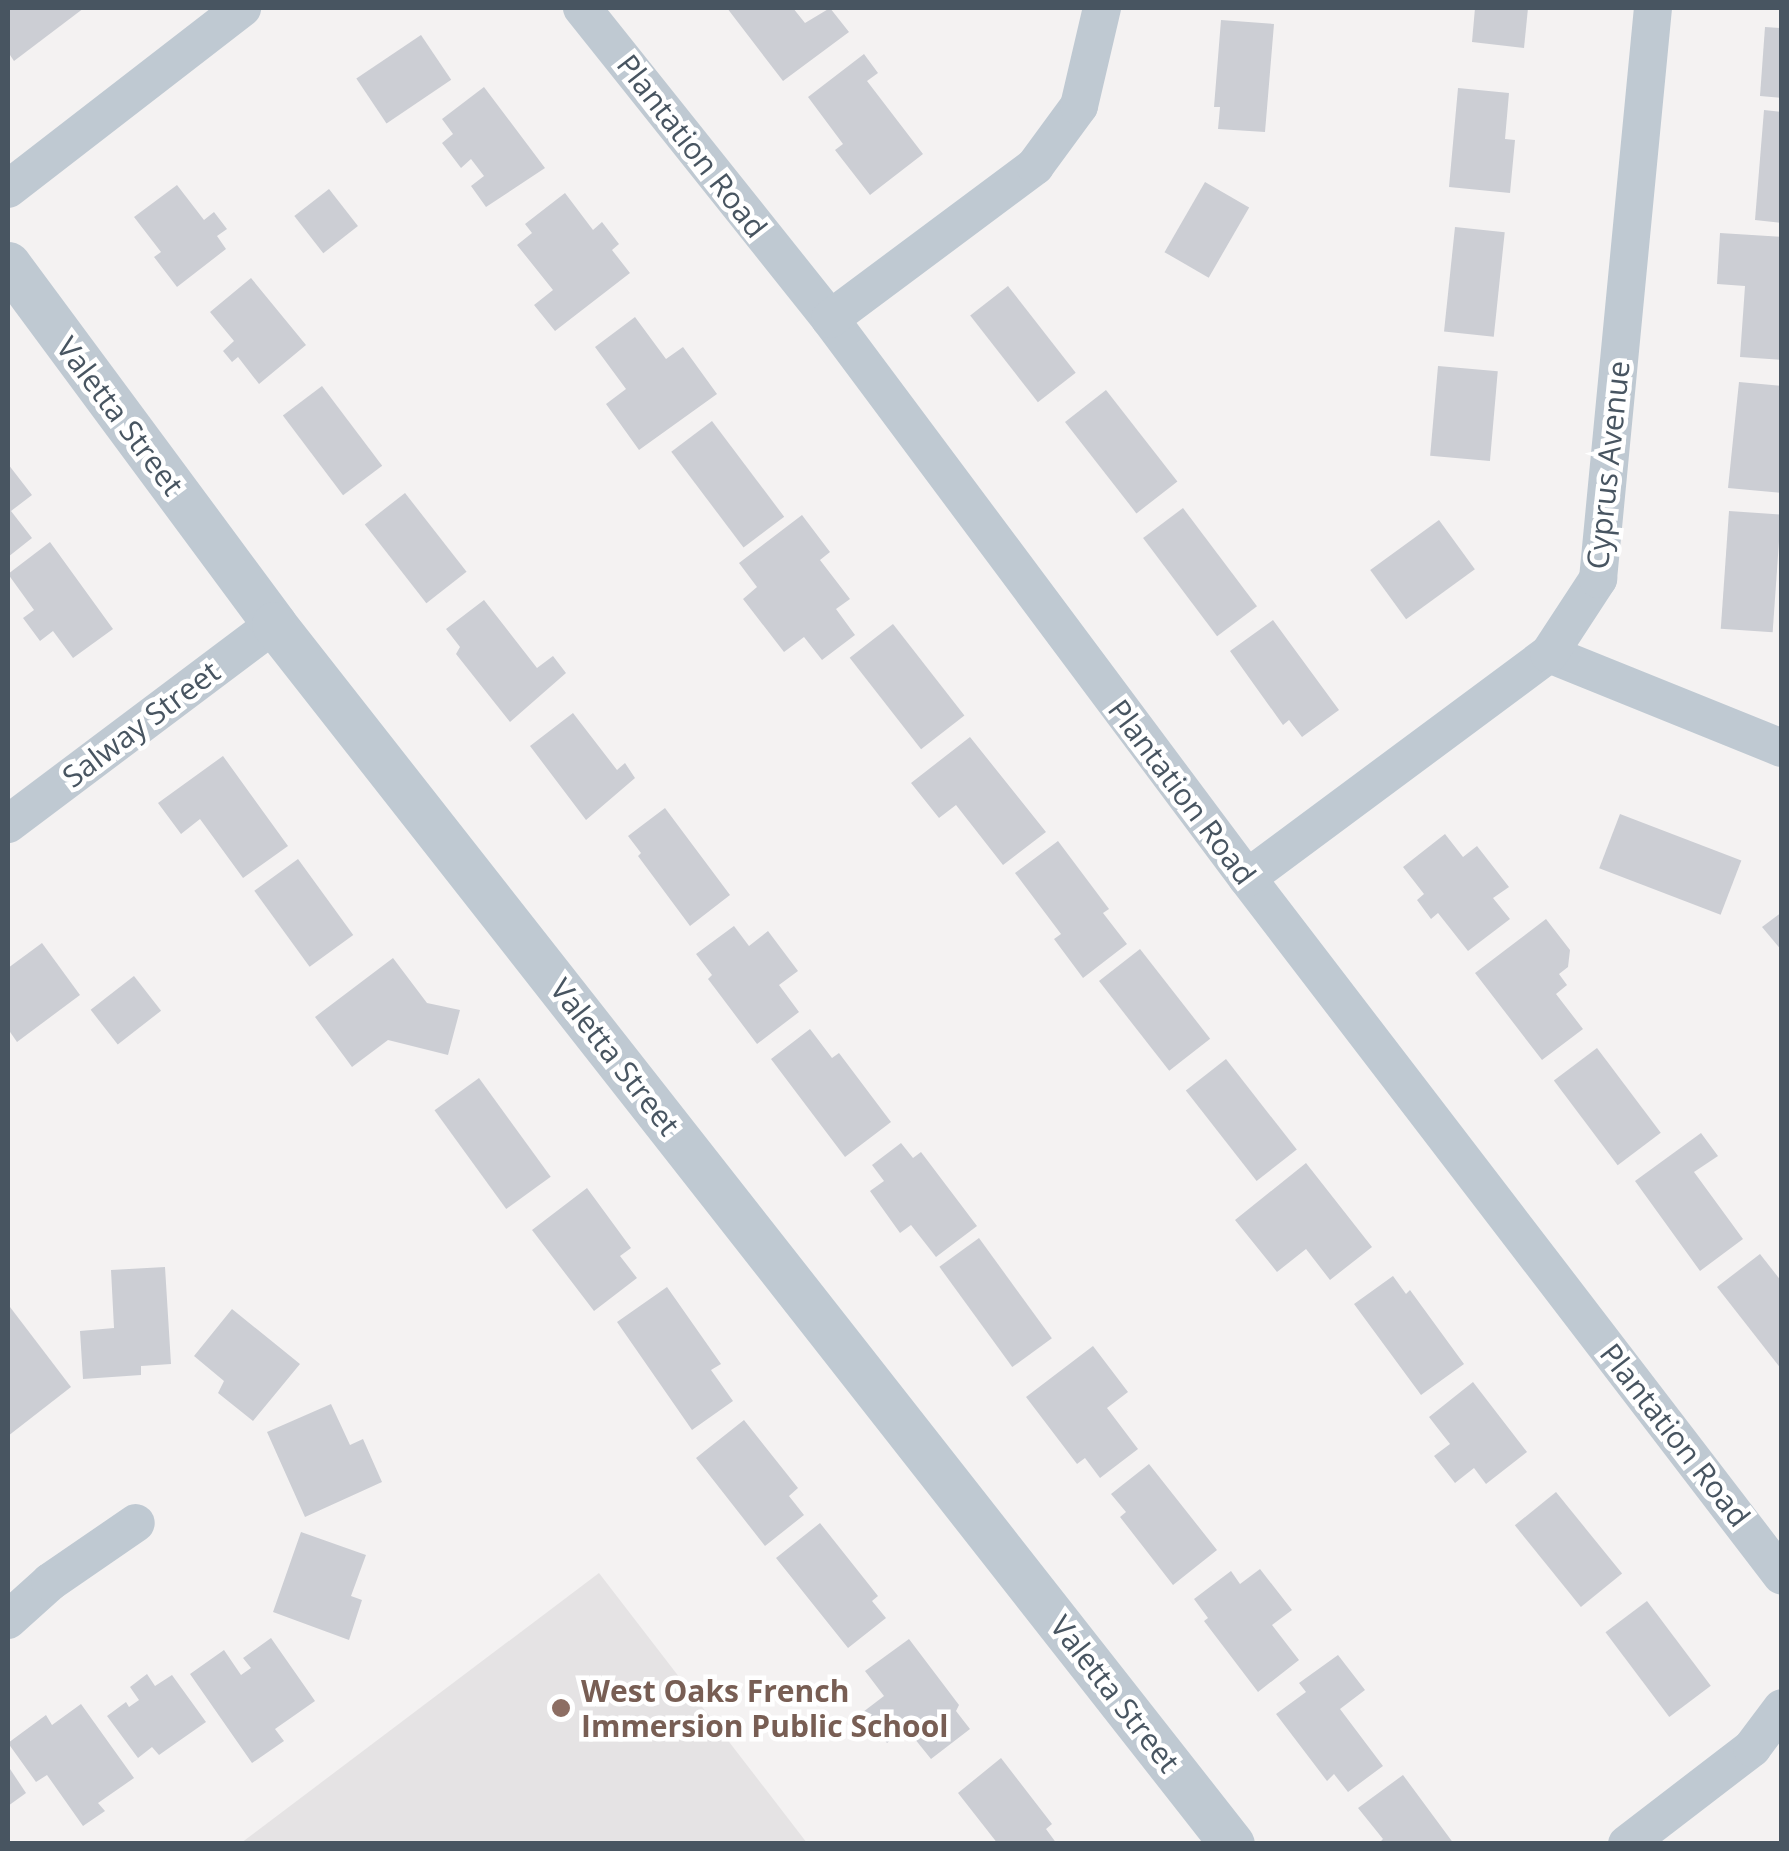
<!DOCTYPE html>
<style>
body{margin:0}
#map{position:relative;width:1789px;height:1851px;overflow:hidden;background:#f4f2f2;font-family:"Open Sans",sans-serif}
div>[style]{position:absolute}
.education>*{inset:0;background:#e5e3e4}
.building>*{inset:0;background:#ccced4;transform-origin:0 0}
.minor>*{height:38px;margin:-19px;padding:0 19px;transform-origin:19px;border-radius:19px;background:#bfc9d2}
.tertiary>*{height:45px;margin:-22.5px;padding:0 22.5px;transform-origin:22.5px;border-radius:22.5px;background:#bfc9d2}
.dots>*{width:28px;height:28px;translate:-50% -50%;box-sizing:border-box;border:5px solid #fff;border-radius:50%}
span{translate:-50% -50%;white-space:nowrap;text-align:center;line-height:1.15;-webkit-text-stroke:9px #fff;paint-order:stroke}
.street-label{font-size:30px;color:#485561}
.education-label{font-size:30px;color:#785e54;font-weight:700}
.left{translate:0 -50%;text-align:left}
.frame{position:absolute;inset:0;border:10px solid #485561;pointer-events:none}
</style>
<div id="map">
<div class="education">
<div style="clip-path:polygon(599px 1573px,807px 1843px,241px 1843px)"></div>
</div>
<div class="building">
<div style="clip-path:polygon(8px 8px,84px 8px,14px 61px,8px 52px)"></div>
<div style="clip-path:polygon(727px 8px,793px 8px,805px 23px,830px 8px,849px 32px,783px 81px)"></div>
<div style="clip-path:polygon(1475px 8px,1528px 8px,1524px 48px,1472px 42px)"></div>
<div style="clip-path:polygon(1221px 20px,1274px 24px,1265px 132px,1218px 129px,1220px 107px,1214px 107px)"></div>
<div style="clip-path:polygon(1765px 27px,1782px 28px,1782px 98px,1760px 96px)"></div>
<div style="left:421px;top:35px;width:54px;height:78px;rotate:56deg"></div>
<div style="clip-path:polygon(864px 54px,878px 73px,867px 81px,923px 154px,870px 195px,835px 150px,843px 144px,808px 97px)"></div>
<div style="clip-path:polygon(484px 87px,545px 168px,486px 207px,471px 186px,484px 176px,471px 159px,461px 168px,442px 143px,453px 134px,442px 119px)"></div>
<div style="clip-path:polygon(1458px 88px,1509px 93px,1505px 139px,1515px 140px,1510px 193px,1449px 187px)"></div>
<div style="clip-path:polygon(1764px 110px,1782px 112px,1782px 223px,1755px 220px)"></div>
<div style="left:1205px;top:182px;width:51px;height:81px;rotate:30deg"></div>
<div style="clip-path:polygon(177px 185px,204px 220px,214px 212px,227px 229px,217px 236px,226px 249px,177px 287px,154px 257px,161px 252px,134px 217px)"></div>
<div style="left:329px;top:189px;width:47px;height:44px;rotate:52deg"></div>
<div style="clip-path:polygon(565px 193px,593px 230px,602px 222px,619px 244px,612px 250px,630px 273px,555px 331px,534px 305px,553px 290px,517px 245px,532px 233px,525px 224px)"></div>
<div style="left:1455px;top:227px;width:50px;height:105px;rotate:6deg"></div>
<div style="clip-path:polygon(1720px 233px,1782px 237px,1782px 360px,1740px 357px,1745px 286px,1717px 284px)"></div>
<div style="clip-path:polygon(251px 278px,306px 345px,259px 384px,238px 357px,232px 362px,223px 351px,234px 341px,210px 312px)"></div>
<div style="left:1008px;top:286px;width:110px;height:48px;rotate:52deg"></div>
<div style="clip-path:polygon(635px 317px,666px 359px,683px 347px,717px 394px,639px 450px,606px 404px,626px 389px,595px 347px)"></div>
<div style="left:1438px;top:366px;width:60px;height:90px;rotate:5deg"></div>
<div style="clip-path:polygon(1739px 382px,1782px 386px,1782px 493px,1728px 488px)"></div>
<div style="left:322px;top:386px;width:100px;height:49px;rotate:53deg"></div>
<div style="left:1106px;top:390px;width:116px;height:52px;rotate:52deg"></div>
<div style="left:712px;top:421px;width:120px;height:51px;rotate:53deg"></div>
<div style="clip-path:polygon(8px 464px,32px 495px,11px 511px,32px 538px,8px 557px)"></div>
<div style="left:405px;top:493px;width:100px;height:51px;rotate:52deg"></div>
<div style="left:1183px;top:508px;width:123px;height:50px;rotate:53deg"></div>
<div style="left:1729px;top:511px;width:52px;height:118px;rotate:4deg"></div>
<div style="clip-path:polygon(802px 515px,830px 552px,820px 560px,850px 599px,836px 609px,855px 635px,822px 660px,804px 637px,784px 652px,743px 599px,757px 587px,739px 563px)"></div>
<div style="left:1439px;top:520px;width:61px;height:85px;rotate:54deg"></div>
<div style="clip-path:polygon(50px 542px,113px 629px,73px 658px,53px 631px,40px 641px,23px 618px,34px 610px,8px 574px)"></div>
<div style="clip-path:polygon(484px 600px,537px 668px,553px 656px,566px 673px,510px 722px,456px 654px,460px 647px,446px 629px)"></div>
<div style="clip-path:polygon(1273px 620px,1339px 710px,1302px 737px,1289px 720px,1283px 725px,1230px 651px)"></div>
<div style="left:893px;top:624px;width:116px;height:55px;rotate:52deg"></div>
<div style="clip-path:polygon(573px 713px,617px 770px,625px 763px,635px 778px,586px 820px,530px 746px)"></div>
<div style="clip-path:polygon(970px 737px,1046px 832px,1003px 865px,956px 805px,939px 818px,911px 783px)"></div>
<div style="clip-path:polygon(223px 756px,288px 846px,243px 878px,200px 819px,181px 834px,158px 803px)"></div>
<div style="clip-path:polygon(665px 808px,730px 895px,690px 926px,638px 856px,641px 853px,628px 836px)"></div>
<div style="left:1620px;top:814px;width:130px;height:58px;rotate:21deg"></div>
<div style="clip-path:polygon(1445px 834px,1463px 857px,1477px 846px,1509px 887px,1493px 898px,1510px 919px,1468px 951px,1438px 913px,1431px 919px,1417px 900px,1424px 894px,1403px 867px)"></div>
<div style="clip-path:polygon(1058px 841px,1109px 909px,1103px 913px,1127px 944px,1083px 978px,1054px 939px,1061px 934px,1015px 873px)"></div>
<div style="left:298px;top:859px;width:94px;height:54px;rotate:54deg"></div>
<div style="clip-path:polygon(1782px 912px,1782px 951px,1762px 927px)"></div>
<div style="clip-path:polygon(1546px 919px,1570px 950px,1568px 967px,1559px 974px,1567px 985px,1556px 994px,1583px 1029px,1542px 1060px,1475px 973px)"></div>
<div style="clip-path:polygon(734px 926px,749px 946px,768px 931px,798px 971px,779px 985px,799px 1012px,757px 1044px,708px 979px,712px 975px,696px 954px)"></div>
<div style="clip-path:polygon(42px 943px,80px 995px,17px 1042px,8px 1029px,8px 968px)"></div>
<div style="left:1140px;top:949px;width:114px;height:52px;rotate:52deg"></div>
<div style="clip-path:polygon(393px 958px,427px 1003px,460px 1010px,448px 1055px,388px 1040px,352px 1067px,315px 1017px)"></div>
<div style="left:134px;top:976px;width:44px;height:55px;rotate:52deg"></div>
<div style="clip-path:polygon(810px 1029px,832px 1058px,839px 1053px,891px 1122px,845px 1157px,771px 1059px)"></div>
<div style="left:1597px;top:1048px;width:106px;height:54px;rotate:53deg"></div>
<div style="left:1226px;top:1059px;width:115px;height:51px;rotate:52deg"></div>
<div style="left:479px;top:1078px;width:122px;height:55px;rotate:54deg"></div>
<div style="clip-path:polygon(1701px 1133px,1718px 1156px,1694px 1172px,1743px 1239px,1700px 1271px,1635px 1181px)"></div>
<div style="clip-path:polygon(901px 1143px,913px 1158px,921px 1152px,977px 1226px,936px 1257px,911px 1225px,900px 1233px,870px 1191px,884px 1181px,872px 1165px)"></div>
<div style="clip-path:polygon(1306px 1163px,1372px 1247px,1330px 1280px,1306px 1249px,1277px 1272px,1235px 1220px)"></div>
<div style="clip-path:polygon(587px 1188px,631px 1248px,620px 1256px,637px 1278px,594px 1311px,532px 1230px)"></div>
<div style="left:979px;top:1238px;width:124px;height:49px;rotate:54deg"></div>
<div style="clip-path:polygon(1760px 1254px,1782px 1282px,1782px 1370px,1717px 1287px)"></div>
<div style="clip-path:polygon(165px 1267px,171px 1364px,141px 1366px,141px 1375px,83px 1379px,80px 1331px,114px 1328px,111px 1270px)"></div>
<div style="clip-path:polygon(1393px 1276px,1406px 1294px,1410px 1290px,1464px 1364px,1421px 1395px,1354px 1304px)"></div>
<div style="clip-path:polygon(667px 1287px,721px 1364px,711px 1370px,733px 1401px,692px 1430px,617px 1322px)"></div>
<div style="clip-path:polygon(10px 1307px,71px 1387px,8px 1436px,8px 1309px)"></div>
<div style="clip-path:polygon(232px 1309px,300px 1364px,253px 1421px,218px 1393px,224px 1381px,194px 1356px)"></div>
<div style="clip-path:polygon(1093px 1346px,1128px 1392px,1107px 1408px,1138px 1449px,1100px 1478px,1085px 1458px,1077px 1464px,1026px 1397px)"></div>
<div style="clip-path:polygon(1473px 1382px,1527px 1452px,1486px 1484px,1474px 1468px,1455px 1483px,1434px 1456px,1450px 1444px,1429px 1417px)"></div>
<div style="clip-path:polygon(331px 1404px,350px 1445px,363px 1439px,382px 1482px,305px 1517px,267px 1432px)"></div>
<div style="clip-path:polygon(744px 1420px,798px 1488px,789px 1496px,804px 1515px,765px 1546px,696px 1458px)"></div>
<div style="clip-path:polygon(1149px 1464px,1217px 1550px,1173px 1585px,1120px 1517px,1126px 1512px,1111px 1494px)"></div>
<div style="left:1556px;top:1492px;width:105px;height:53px;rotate:51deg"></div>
<div style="clip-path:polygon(820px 1523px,878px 1596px,872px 1601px,886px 1618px,848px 1648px,776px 1558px)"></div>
<div style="clip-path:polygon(301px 1532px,366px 1555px,351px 1596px,362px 1600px,349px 1640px,273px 1612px)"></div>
<div style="clip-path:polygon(1260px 1569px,1292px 1610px,1272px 1625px,1299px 1660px,1258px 1692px,1204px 1621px,1208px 1618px,1194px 1599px,1231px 1571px,1240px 1584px)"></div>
<div style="left:1647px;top:1601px;width:106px;height:52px;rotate:53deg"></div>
<div style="clip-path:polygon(271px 1638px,315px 1701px,275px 1729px,284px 1741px,252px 1763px,190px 1674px,224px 1650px,241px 1675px,251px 1668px,243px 1658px)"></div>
<div style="clip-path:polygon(909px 1639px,959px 1705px,956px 1711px,970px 1729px,931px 1759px,906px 1728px,887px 1743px,863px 1712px,884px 1696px,865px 1671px)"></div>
<div style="clip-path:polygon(1338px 1655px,1365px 1690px,1340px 1709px,1383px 1766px,1348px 1792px,1334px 1774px,1327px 1781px,1276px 1714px,1306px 1692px,1299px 1683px)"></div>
<div style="clip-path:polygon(147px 1674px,155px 1686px,172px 1675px,206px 1722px,159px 1755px,152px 1747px,138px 1758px,107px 1716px,126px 1702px,129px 1707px,139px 1700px,130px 1687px)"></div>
<div style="clip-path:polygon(81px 1704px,134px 1778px,98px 1803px,105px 1811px,83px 1826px,47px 1775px,36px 1782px,8px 1743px,46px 1715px,52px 1725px)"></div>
<div style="clip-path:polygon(1001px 1758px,1052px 1824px,1046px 1829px,1057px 1844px,998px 1844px,958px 1793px)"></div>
<div style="clip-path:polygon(8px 1766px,26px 1793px,8px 1806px)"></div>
<div style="clip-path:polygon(1403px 1775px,1454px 1844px,1378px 1844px,1383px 1839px,1358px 1808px)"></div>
</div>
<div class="minor">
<div style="left:582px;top:8px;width:398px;rotate:51.4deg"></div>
<div style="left:830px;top:319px;width:697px;rotate:53.28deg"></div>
<div style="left:1247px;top:878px;width:879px;rotate:52.53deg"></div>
<div style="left:8px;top:189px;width:296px;rotate:-37.7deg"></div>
<div style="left:830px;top:319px;width:256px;rotate:-36.7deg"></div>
<div style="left:1035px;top:166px;width:74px;rotate:-53.7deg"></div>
<div style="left:1079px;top:106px;width:101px;rotate:-76.8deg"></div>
<div style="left:1549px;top:654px;width:251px;rotate:22deg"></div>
<div style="left:8px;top:824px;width:333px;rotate:-36.9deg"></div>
<div style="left:1247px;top:878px;width:376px;rotate:-36.6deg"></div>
<div style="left:1549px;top:654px;width:90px;rotate:-56.8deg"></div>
<div style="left:1598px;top:579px;width:574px;rotate:-84.5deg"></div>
<div style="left:8px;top:1620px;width:57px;rotate:-42.1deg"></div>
<div style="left:50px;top:1582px;width:104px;rotate:-34.5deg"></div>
<div style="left:1627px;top:1844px;width:158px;rotate:-37.5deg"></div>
<div style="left:1752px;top:1748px;width:50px;rotate:-53.1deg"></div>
</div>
<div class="tertiary">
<div style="left:8px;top:264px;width:448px;rotate:53.5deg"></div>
<div style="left:274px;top:624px;width:1551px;rotate:51.86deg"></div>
</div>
<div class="dots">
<div style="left:561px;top:1708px;background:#8d6e63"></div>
</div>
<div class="street-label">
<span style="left:692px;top:146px;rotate:52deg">Plantation Road</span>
<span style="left:120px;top:416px;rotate:53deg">Valetta Street</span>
<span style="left:1608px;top:465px;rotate:-84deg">Cyprus Avenue</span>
<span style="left:141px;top:724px;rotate:-37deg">Salway Street</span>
<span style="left:1182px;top:792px;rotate:53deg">Plantation Road</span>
<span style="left:615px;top:1057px;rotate:52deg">Valetta Street</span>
<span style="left:1675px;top:1435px;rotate:52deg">Plantation Road</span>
<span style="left:1115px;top:1694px;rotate:52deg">Valetta Street</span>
</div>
<div class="education-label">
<span class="left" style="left:581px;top:1708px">West Oaks French<br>Immersion Public School</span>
</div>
<div class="frame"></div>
</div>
